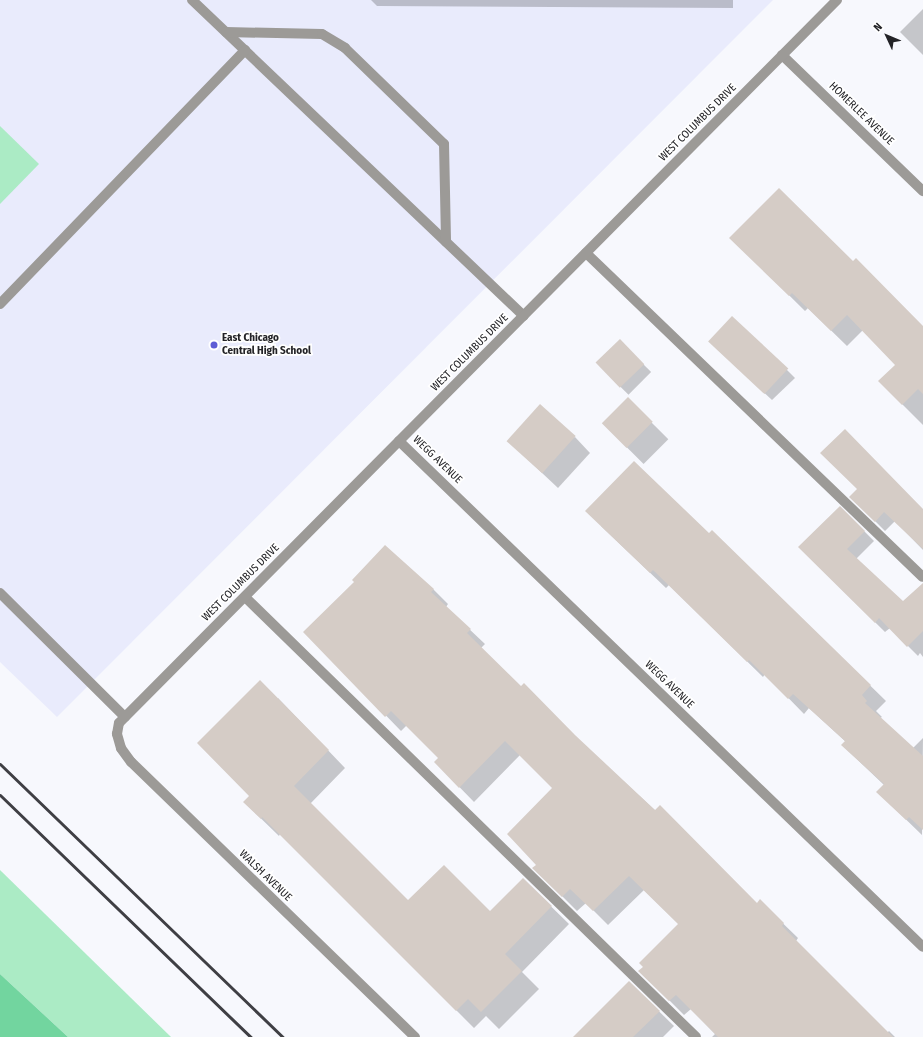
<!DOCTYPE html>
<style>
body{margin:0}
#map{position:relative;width:923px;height:1037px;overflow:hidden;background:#f7f8fd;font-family:"Fira Sans Condensed",sans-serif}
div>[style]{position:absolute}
.built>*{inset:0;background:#e9ebfc}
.green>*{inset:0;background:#abebc5}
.forest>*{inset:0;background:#72d59f}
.shadow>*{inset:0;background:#0003;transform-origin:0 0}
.building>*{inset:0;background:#d5ccc6;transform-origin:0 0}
.minor>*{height:10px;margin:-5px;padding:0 5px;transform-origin:5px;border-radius:5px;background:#9c9a97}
.rail>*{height:3px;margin:-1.5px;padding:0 1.5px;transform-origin:1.5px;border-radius:1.5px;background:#3f3f44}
.dots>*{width:11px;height:11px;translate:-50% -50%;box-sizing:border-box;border:2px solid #fff;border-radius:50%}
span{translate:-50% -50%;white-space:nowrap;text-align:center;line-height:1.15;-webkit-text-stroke:3.5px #fff;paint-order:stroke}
.street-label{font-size:11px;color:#232327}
.poi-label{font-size:11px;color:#232327;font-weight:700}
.left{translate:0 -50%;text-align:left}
.north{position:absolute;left:867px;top:16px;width:40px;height:40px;-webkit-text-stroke:3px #fff;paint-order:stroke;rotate:314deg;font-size:11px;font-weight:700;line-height:16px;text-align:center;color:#232327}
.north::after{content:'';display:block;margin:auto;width:14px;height:18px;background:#232327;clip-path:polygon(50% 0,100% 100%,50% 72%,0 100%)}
</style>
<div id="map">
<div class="built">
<div style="clip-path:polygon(0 0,773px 0,57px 717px,0 662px)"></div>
</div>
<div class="green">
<div style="clip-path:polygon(0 126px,39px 164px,0 204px)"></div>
<div style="clip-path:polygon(0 870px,171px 1037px,68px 1037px,0 974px)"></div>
</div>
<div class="forest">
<div style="clip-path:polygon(0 974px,68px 1037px,0 1037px)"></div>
</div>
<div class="shadow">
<div style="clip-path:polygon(371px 0,733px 0,733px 8px,377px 6px)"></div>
<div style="clip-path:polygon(923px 9px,923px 55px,900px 32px)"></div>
<div style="clip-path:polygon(731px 238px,853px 263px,923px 327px,923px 425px,879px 381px,896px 365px,863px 330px,847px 346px,808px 308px,805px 311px)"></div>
<div style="left:620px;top:341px;width:44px;height:32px;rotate:45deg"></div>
<div style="clip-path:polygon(763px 346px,795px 378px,772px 400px,716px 348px)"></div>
<div style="left:628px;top:399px;width:57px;height:35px;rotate:45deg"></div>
<div style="clip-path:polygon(575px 437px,590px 453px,558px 488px,524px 456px)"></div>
<div style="clip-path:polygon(851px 497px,923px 510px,923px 550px,895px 521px,885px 531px)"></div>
<div style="clip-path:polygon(840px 507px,874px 541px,856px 559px,903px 602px,923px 584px,923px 657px,920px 653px,918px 656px,890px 628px,885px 632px,799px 547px)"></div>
<div style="clip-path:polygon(601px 526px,709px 534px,712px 531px,886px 701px,876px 711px,882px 717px,880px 718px,913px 748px,923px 738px,922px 835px,893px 807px,884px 785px,842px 745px,846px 742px,809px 708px,804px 714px,765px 674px,763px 677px,669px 585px,666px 588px)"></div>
<div style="clip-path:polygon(355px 582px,433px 589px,448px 604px,446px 607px,485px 644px,481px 648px,521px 687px,757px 904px,760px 901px,798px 938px,796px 941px,887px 1033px,889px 1031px,895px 1037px,712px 1037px,715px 1034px,691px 1009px,684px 1015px,640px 971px,679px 924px,644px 890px,608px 925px,586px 903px,577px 911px,534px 868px,538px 865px,554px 788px,520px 755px,474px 802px,435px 762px,440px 758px,407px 725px,401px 731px,305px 632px)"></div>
<div style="clip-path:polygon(278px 698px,345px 768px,310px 804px,408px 902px,490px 912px,523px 879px,569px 924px,522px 972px,539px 989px,499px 1029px,486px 1016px,474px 1028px,280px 834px,279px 836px,244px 802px,250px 796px)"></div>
<div style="clip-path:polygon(629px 982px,674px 1026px,663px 1037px,574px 1037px)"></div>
</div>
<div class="building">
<div style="clip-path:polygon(779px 188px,853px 261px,856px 258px,923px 326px,923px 394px,918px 389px,902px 405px,878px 381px,895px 365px,847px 315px,831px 331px,792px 293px,789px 296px,729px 238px)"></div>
<div style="left:732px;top:316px;width:77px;height:35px;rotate:43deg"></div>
<div style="left:620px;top:339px;width:35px;height:34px;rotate:46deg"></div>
<div style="left:628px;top:397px;width:35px;height:37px;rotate:45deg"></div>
<div style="left:540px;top:404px;width:48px;height:50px;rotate:42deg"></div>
<div style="clip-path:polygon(845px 429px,923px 509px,923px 549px,884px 512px,875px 522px,849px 497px,857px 489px,820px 453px)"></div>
<div style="clip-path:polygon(634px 461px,709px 533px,712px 530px,871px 685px,862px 695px,867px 701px,865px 703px,923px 756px,923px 830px,909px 817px,906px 820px,876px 792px,884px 784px,841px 745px,845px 741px,793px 694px,788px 699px,749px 660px,747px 662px,653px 570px,650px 573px,585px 511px)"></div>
<div style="clip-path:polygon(840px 506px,865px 531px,847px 549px,903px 601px,923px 583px,923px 631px,907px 647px,879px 618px,875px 623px,798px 547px)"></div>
<div style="clip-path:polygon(385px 545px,434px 589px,431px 592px,471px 629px,467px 633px,521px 686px,524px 683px,575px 735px,655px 810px,660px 805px,757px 903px,760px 899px,784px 923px,782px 926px,893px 1037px,718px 1037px,676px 995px,669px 1001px,638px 971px,643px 967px,639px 963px,678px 924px,629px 876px,593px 911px,570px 889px,562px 897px,532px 868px,536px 865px,507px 834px,552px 788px,505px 741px,459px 788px,434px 762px,438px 758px,391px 711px,385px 717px,303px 632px,354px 582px,352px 580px)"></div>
<div style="clip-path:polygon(260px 680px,329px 750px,294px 786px,408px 900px,444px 865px,490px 911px,523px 878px,552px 906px,505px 954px,522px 971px,481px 1012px,468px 999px,456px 1011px,262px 817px,261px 819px,243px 802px,249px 796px,197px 743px)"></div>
<div style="clip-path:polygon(629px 981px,660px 1011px,633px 1037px,573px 1037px)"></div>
</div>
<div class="minor">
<div style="left:192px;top:0;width:458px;rotate:43.6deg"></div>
<div style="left:226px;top:32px;width:96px;rotate:1.2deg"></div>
<div style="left:322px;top:34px;width:27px;rotate:31deg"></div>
<div style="left:345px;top:48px;width:138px;rotate:44.1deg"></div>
<div style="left:444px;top:144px;width:98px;rotate:88.8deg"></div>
<div style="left:782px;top:55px;width:196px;rotate:44deg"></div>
<div style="left:586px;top:253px;width:467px;rotate:43.9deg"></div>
<div style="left:0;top:304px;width:353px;rotate:-46deg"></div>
<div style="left:399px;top:441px;width:728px;rotate:44deg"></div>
<div style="left:0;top:593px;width:176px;rotate:44.8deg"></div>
<div style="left:245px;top:597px;width:630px;rotate:44.29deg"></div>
<div style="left:415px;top:1037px;width:395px;rotate:-135.9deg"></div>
<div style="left:131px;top:762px;width:17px;rotate:-126deg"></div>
<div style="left:121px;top:748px;width:15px;rotate:-106deg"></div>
<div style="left:117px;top:734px;width:11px;rotate:-80deg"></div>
<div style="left:119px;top:723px;width:1019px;rotate:-45.2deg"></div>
</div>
<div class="rail">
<div style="left:0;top:764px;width:393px;rotate:44deg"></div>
<div style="left:0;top:795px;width:349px;rotate:44deg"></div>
</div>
<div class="dots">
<div style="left:214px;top:345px;background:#5e5dd5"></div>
</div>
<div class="street-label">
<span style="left:861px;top:114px;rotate:44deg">HOMERLEE AVENUE</span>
<span style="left:698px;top:123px;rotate:-45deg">WEST COLUMBUS DRIVE</span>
<span style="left:470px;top:353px;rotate:-45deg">WEST COLUMBUS DRIVE</span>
<span style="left:437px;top:460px;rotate:44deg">WEGG AVENUE</span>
<span style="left:241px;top:583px;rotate:-45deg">WEST COLUMBUS DRIVE</span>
<span style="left:669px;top:685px;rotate:44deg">WEGG AVENUE</span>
<span style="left:265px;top:876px;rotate:44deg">WALSH AVENUE</span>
</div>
<div class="poi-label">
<span class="left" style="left:222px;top:345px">East Chicago<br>Central High School</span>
</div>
<div class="north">N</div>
</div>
